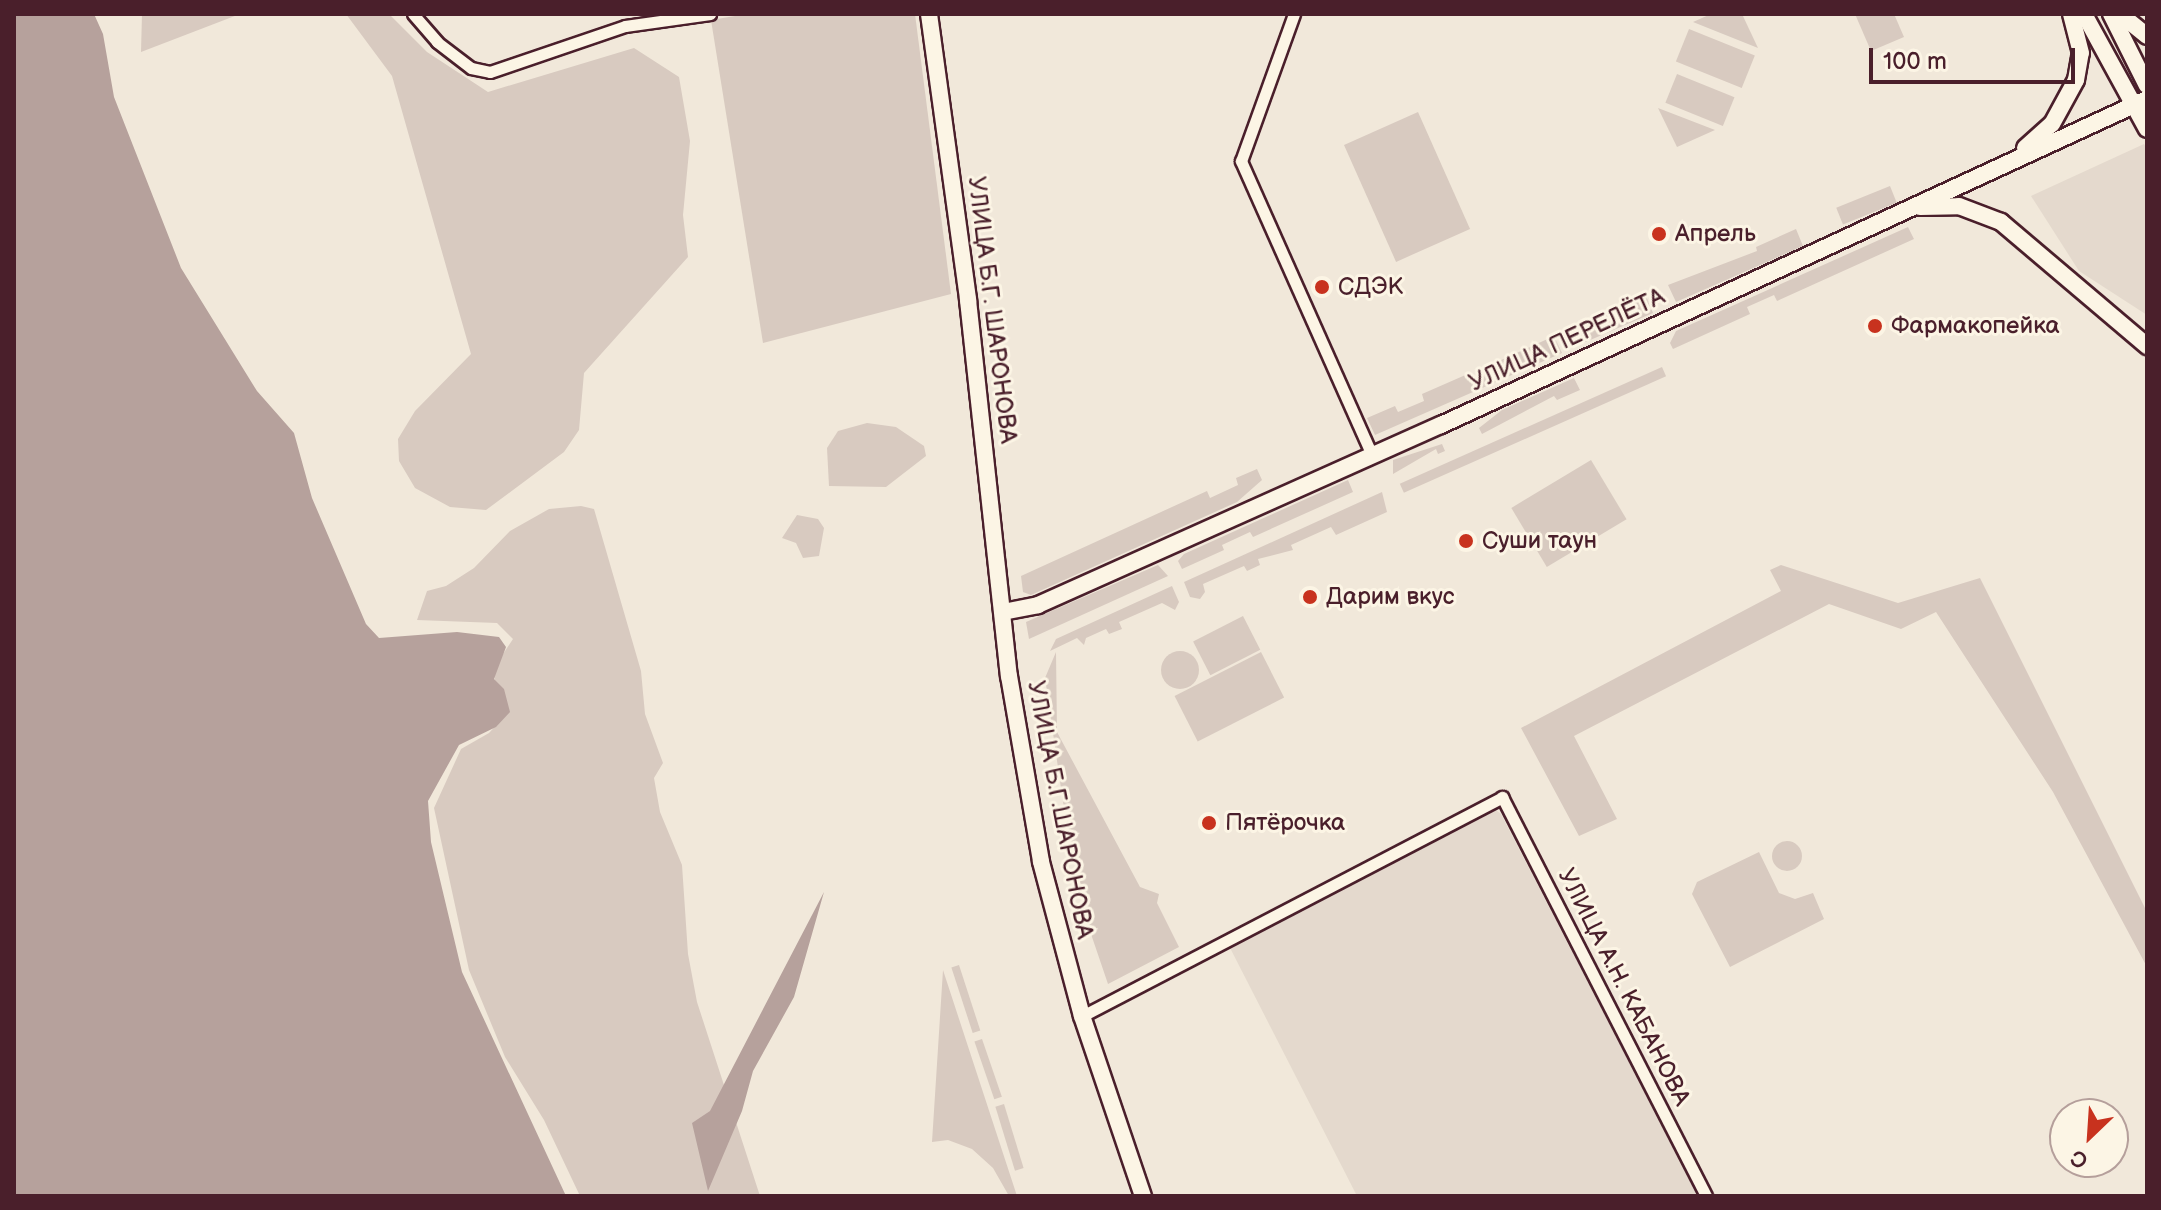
<!DOCTYPE html>
<meta charset="utf-8">
<style>
body{margin:0}
#map{position:relative;width:2161px;height:1210px;overflow:hidden;background:#f1e8da;font-family:"Balsamiq Sans",sans-serif}
div>[style]{position:absolute}
.built>*{inset:0;background:#e4d9cd}
.green>*{inset:0;background:#d8cac0;transform-origin:0 0}
.round{border-radius:50%}
.water>*{inset:0;background:#b6a19c}
.roads{filter:drop-shadow(2px 0 #4a1f2b) drop-shadow(-2px 0 #4a1f2b) drop-shadow(0 2px #4a1f2b) drop-shadow(0 -2px #4a1f2b)}
.street>*{height:11px;margin:-5.5px;padding:0 5.5px;transform-origin:5.5px;border-radius:5.5px;background:#fcf5e5}
.secondary>*{height:16px;margin:-8px;padding:0 8px;transform-origin:8px;border-radius:8px;background:#fcf5e5}
.dots>*{width:22px;height:22px;translate:-50% -50%;box-sizing:border-box;border:4px solid #fcf5e5;border-radius:50%}
span{translate:-50% -50%;white-space:nowrap;text-align:center;line-height:1.15;-webkit-text-stroke:6px #fcf5e5;paint-order:stroke}
.poi-label{font-size:24px;color:#4a1f2b}
.left{translate:0 -50%;text-align:left}
.street-label{font-size:24px;color:#4a1f2b}
.frame{position:absolute;inset:0;border:16px solid #4a1f2b;pointer-events:none}
.north{position:absolute;left:2049px;top:1098px;width:80px;height:80px;box-sizing:border-box;background:#fcf5e5;border:2px solid #b59f9b;border-radius:50%;rotate:205deg;font-size:22px;font-weight:700;line-height:32px;text-align:center;color:#4a1f2b}
.north::after{content:'';display:block;margin:auto;width:28px;height:36px;background:#c8321e;clip-path:polygon(50% 0,100% 100%,50% 72%,0 100%)}
.scale{position:absolute;left:1869px;top:48px;width:206px;height:36px;box-sizing:border-box;border:4px solid #4a1f2b;border-top:0;padding-left:10px;font-size:24px;line-height:28px;white-space:nowrap;color:#4a1f2b;-webkit-text-stroke:6px #fcf5e5;paint-order:stroke}
</style>
<div id="map">
<div class="built">
<div style="clip-path:polygon(2144px 144px,2147px 149px,2147px 315px,2079px 271px,2031px 196px)"></div>
<div style="clip-path:polygon(1496px 810px,1501px 814px,1698px 1196px,1357px 1196px,1227px 942px)"></div>
</div>
<div class="green">
<div style="clip-path:polygon(142px 14px,240px 14px,141px 52px)"></div>
<div style="clip-path:polygon(346px 14px,389px 14px,427px 52px,488px 92px,634px 48px,679px 77px,690px 141px,683px 215px,688px 257px,584px 373px,579px 430px,564px 452px,486px 510px,450px 507px,415px 488px,399px 461px,398px 439px,415px 411px,471px 354px,392px 76px)"></div>
<div style="clip-path:polygon(747px 14px,915px 14px,951px 294px,763px 343px,711px 20px)"></div>
<div style="clip-path:polygon(1711px 14px,1742px 14px,1758px 48px,1693px 22px)"></div>
<div style="clip-path:polygon(1855px 14px,1894px 14px,1904px 37px,1871px 51px)"></div>
<div style="left:1689px;top:29px;width:71px;height:35px;rotate:22deg"></div>
<div style="left:1677px;top:74px;width:62px;height:31px;rotate:22deg"></div>
<div style="clip-path:polygon(1658px 108px,1715px 130px,1677px 147px)"></div>
<div style="left:1418px;top:112px;width:128px;height:81px;rotate:66deg"></div>
<div style="left:1890px;top:186px;width:18px;height:58px;rotate:68deg"></div>
<div style="clip-path:polygon(1908px 227px,1914px 239px,1777px 301px,1774px 295px,1747px 307px,1750px 314px,1673px 349px,1670px 343px,1676px 331px)"></div>
<div style="clip-path:polygon(1796px 229px,1803px 246px,1676px 302px,1668px 285px,1757px 251px,1756px 247px)"></div>
<div style="clip-path:polygon(1646px 296px,1653px 313px,1574px 347px,1567px 331px,1576px 327px,1578px 332px,1607px 320px,1605px 314px)"></div>
<div style="clip-path:polygon(1554px 336px,1562px 353px,1375px 435px,1367px 418px,1395px 406px,1398px 412px,1424px 401px,1422px 394px,1470px 373px,1474px 379px,1502px 367px,1499px 361px)"></div>
<div style="left:1662px;top:367px;width:10px;height:287px;rotate:66deg"></div>
<div style="clip-path:polygon(1574px 378px,1580px 390px,1557px 400px,1554px 396px,1482px 434px,1479px 428px,1502px 410px)"></div>
<div style="clip-path:polygon(867px 423px,896px 427px,924px 446px,926px 456px,886px 487px,829px 486px,827px 448px,838px 431px)"></div>
<div style="clip-path:polygon(1442px 444px,1445px 451px,1438px 454px,1436px 449px,1393px 474px,1393px 460px)"></div>
<div style="left:1591px;top:460px;width:69px;height:93px;rotate:59deg"></div>
<div style="clip-path:polygon(1257px 469px,1262px 480px,1237px 502px,1031px 595px,1023px 592px,1021px 576px,1207px 491px,1210px 498px,1238px 485px,1236px 478px)"></div>
<div style="clip-path:polygon(1348px 480px,1353px 492px,1253px 537px,1250px 532px,1222px 545px,1224px 550px,1182px 569px,1178px 561px,1184px 554px)"></div>
<div style="clip-path:polygon(1382px 492px,1387px 512px,1336px 535px,1331px 527px,1291px 545px,1293px 550px,1258px 559px,1260px 565px,1247px 571px,1244px 566px,1203px 584px,1205px 592px,1200px 599px,1190px 597px,1184px 582px)"></div>
<div style="clip-path:polygon(581px 506px,594px 509px,641px 671px,645px 714px,663px 763px,654px 778px,660px 812px,682px 865px,688px 954px,697px 1002px,760px 1196px,580px 1196px,544px 1120px,505px 1057px,469px 970px,434px 808px,461px 749px,489px 733px,501px 720px,493px 669px,513px 639px,497px 623px,417px 620px,427px 591px,446px 586px,474px 568px,510px 531px,549px 509px)"></div>
<div style="clip-path:polygon(797px 515px,818px 519px,824px 528px,819px 556px,803px 558px,796px 543px,782px 538px)"></div>
<div style="clip-path:polygon(1158px 565px,1168px 576px,1029px 639px,1026px 622px)"></div>
<div style="clip-path:polygon(1781px 565px,1898px 603px,1980px 578px,2147px 912px,2147px 967px,2053px 792px,1936px 612px,1901px 629px,1829px 604px,1574px 736px,1617px 819px,1579px 836px,1521px 728px,1781px 591px,1770px 570px)"></div>
<div style="clip-path:polygon(1172px 586px,1179px 602px,1175px 610px,1162px 603px,1119px 622px,1122px 629px,1109px 634px,1106px 629px,1086px 638px,1084px 645px,1077px 638px,1050px 651px,1056px 639px)"></div>
<div style="left:1243px;top:616px;width:38px;height:56px;rotate:63deg"></div>
<div class="round" style="left:1161px;top:651px;width:38px;height:38px"></div>
<div style="clip-path:polygon(1056px 652px,1057px 732px,1140px 887px,1159px 894px,1157px 903px,1179px 947px,1108px 984px,1092px 937px,1063px 802px,1045px 678px)"></div>
<div style="left:1261px;top:652px;width:51px;height:97px;rotate:63deg"></div>
<div class="round" style="left:1772px;top:841px;width:30px;height:30px"></div>
<div style="clip-path:polygon(1759px 852px,1779px 893px,1795px 899px,1813px 893px,1824px 919px,1730px 967px,1692px 894px,1697px 882px)"></div>
<div style="left:959px;top:965px;width:69px;height:8px;rotate:72deg"></div>
<div style="clip-path:polygon(943px 970px,1017px 1196px,1009px 1196px,993px 1168px,972px 1149px,948px 1140px,932px 1142px)"></div>
<div style="left:982px;top:1039px;width:61px;height:8px;rotate:71deg"></div>
<div style="left:1004px;top:1104px;width:67px;height:9px;rotate:73deg"></div>
</div>
<div class="water">
<div style="clip-path:polygon(14px 14px,94px 14px,103px 34px,114px 97px,181px 268px,257px 391px,294px 433px,312px 498px,366px 624px,379px 638px,457px 632px,499px 637px,506px 647px,494px 679px,504px 689px,510px 712px,496px 727px,459px 745px,428px 801px,431px 842px,462px 972px,566px 1196px,14px 1196px)"></div>
<div style="clip-path:polygon(824px 892px,794px 997px,753px 1071px,742px 1111px,708px 1191px,692px 1123px,710px 1111px)"></div>
</div>
<div class="roads">
<div class="street">
<div style="left:413px;top:14px;width:37px;rotate:49deg"></div>
<div style="left:437px;top:42px;width:43px;rotate:37.4deg"></div>
<div style="left:471px;top:68px;width:19px;rotate:12deg"></div>
<div style="left:490px;top:72px;width:143px;rotate:-18.8deg"></div>
<div style="left:625px;top:26px;width:86px;rotate:-8deg"></div>
<div style="left:1294px;top:14px;width:156px;rotate:109.8deg"></div>
<div style="left:1241px;top:161px;width:320px;rotate:66deg"></div>
<div style="left:1082px;top:1016px;width:474px;rotate:-27.5deg"></div>
<div style="left:1502px;top:797px;width:448px;rotate:62.9deg"></div>
</div>
<div class="secondary">
<div style="left:929px;top:14px;width:289px;rotate:82.2deg"></div>
<div style="left:968px;top:300px;width:378px;rotate:83.8deg"></div>
<div style="left:1009px;top:676px;width:189px;rotate:80.2deg"></div>
<div style="left:1041px;top:862px;width:159px;rotate:75.1deg"></div>
<div style="left:1082px;top:1016px;width:190px;rotate:71.3deg"></div>
<div style="left:2084px;top:14px;width:131px;rotate:61.3deg"></div>
<div style="left:2111px;top:14px;width:80px;rotate:63.4deg"></div>
<div style="left:2120px;top:14px;width:35px;rotate:39deg"></div>
<div style="left:2025px;top:148px;width:36px;rotate:-42deg"></div>
<div style="left:2052px;top:124px;width:50px;rotate:-61.4deg"></div>
<div style="left:2076px;top:80px;width:27px;rotate:-80deg"></div>
<div style="left:2081px;top:53px;width:40px;rotate:-104.4deg"></div>
<div style="left:1920px;top:207px;width:39px;rotate:-1deg"></div>
<div style="left:1959px;top:206px;width:45px;rotate:20.9deg"></div>
<div style="left:2001px;top:222px;width:192px;rotate:40.3deg"></div>
<div style="left:1003px;top:612px;width:36px;rotate:-11deg"></div>
<div style="left:1038px;top:605px;width:441px;rotate:-24.1deg"></div>
<div style="left:1441px;top:425px;width:778px;rotate:-24.79deg"></div>
</div>
</div>
<div class="dots">
<div style="left:1659px;top:234px;background:#c8321e"></div>
<div style="left:1322px;top:287px;background:#c8321e"></div>
<div style="left:1875px;top:326px;background:#c8321e"></div>
<div style="left:1466px;top:541px;background:#c8321e"></div>
<div style="left:1310px;top:597px;background:#c8321e"></div>
<div style="left:1209px;top:823px;background:#c8321e"></div>
</div>
<div class="poi-label">
<span class="left" style="left:1675px;top:234px">Апрель</span>
<span class="left" style="left:1338px;top:287px">СДЭК</span>
<span class="left" style="left:1891px;top:326px">Фармакопейка</span>
<span class="left" style="left:1482px;top:541px">Суши таун</span>
<span class="left" style="left:1326px;top:597px">Дарим вкус</span>
<span class="left" style="left:1225px;top:823px">Пятёрочка</span>
</div>
<div class="street-label">
<span style="left:992px;top:310px;rotate:83deg">УЛИЦА Б.Г. ШАРОНОВА</span>
<span style="left:1567px;top:340px;rotate:-25deg">УЛИЦА ПЕРЕЛЁТА</span>
<span style="left:1060px;top:810px;rotate:79deg">УЛИЦА Б.Г.ШАРОНОВА</span>
<span style="left:1624px;top:987px;rotate:63deg">УЛИЦА А.Н. КАБАНОВА</span>
</div>
<div class="frame"></div>
<div class="north">С</div>
<div class="scale">100 m</div>
</div>
